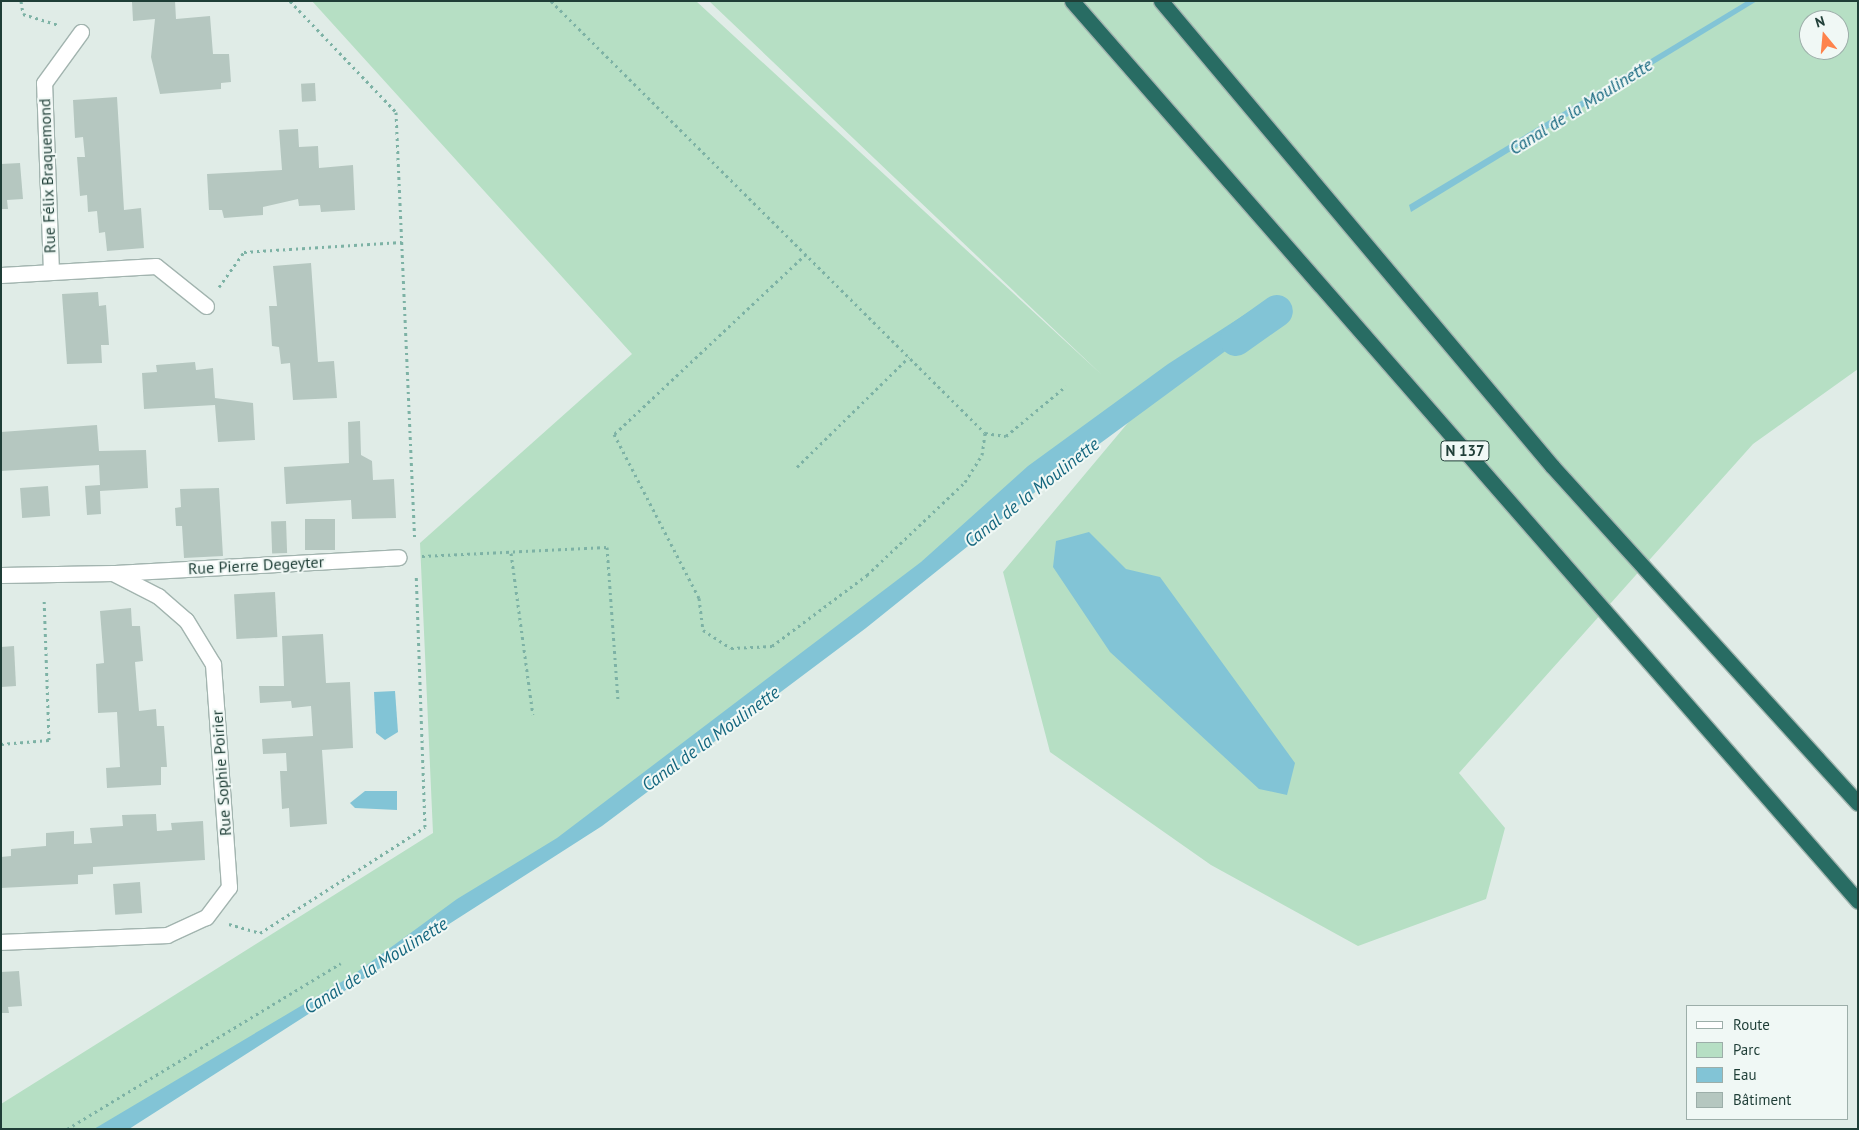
<!DOCTYPE html>
<meta charset="utf-8">
<style>
body{margin:0}
#map{position:relative;width:1859px;height:1130px;overflow:hidden;background:#e0ece7;font-family:"PT Sans",sans-serif}
div>[style]{position:absolute}
.green>*{inset:0;background:#b6dfc4}
.water>*{inset:0;background:#82c4d6}
.canal>*{height:32px;margin:-16px;padding:0 16px;transform-origin:16px;border-radius:16px;background:#82c4d6}
.building>*{inset:0;background:#b5c7c0;transform-origin:0 0}
.path>*{height:3px;margin-top:-1.5px;transform-origin:0;background:repeating-linear-gradient(90deg,#7db2a5 0 2.5px,transparent 0 6.5px)}
.roads{filter:drop-shadow(1px 0 #a2b4af) drop-shadow(-1px 0 #a2b4af) drop-shadow(0 1px #a2b4af) drop-shadow(0 -1px #a2b4af)}
.street>*{height:15px;margin:-7.5px;padding:0 7.5px;transform-origin:7.5px;border-radius:7.5px;background:#fff}
.highway>*{height:15px;margin:-7.5px;padding:0 7.5px;transform-origin:7.5px;border-radius:7.5px;background:#286c63}
span{translate:-50% -50%;white-space:nowrap;text-align:center;line-height:1.15;-webkit-text-stroke:4px #f0f8f5;paint-order:stroke}
.shield-label span{padding:1px 4px;background:#f0f8f5;border:1px solid;border-radius:4px;-webkit-text-stroke-width:0}
.shield-label{font-size:15px;color:#1f3e37;font-weight:700}
.street-label{font-size:16px;color:#1f3e37}
.water-label{font-size:18px;color:#14667e;font-style:italic}
.frame{position:absolute;inset:0;border:2px solid #1f3e37;pointer-events:none}
.legend{position:absolute;left:1686px;top:1005px;width:162px;height:115px;box-sizing:border-box;background:#f0f8f5;border:1px solid #9caea9;margin:0;padding:6px 9px;list-style:none;font-size:15px;color:#1f3e37}
.legend li{display:flex;align-items:center;gap:10px;height:25px}
.legend b{width:25px;border:1px solid #9caea9}
.north{position:absolute;left:1799px;top:10px;width:50px;height:50px;box-sizing:border-box;background:#f0f8f5;border:1px solid #9caea9;border-radius:50%;rotate:343deg;font-size:14px;font-weight:700;line-height:20px;text-align:center;color:#1f3e37}
.north::after{content:'';display:block;margin:auto;width:18px;height:22px;background:#fe834c;clip-path:polygon(50% 0,100% 100%,50% 72%,0 100%)}
</style>
<div id="map">
<div class="green">
<div style="clip-path:polygon(evenodd,312px 1px,696px 1px,1102px 375px,709px 1px,1858px 1px,1858px 369px,1753px 444px,1459px 773px,1505px 828px,1486px 899px,1358px 946px,1211px 865px,1050px 752px,1003px 572px,1137px 412px,692px 755px,118px 1129px,1px 1129px,1px 1104px,433px 833px,420px 543px,632px 354px,312px 1px,1809px 20px,1839px 20px,1839px 50px,1809px 50px,1809px 20px)"></div>
</div>
<div class="water">
<div style="clip-path:polygon(1747px 1px,1757px 1px,1411px 212px,1409px 205px)"></div>
<div style="clip-path:polygon(1261px 304px,1273px 316px,1049px 481px,866px 628px,602px 826px,129px 1129px,94px 1129px,353px 975px,457px 899px,557px 838px,921px 562px,1028px 466px,1168px 364px)"></div>
<div style="clip-path:polygon(1089px 532px,1126px 569px,1160px 577px,1295px 763px,1287px 795px,1259px 789px,1110px 652px,1053px 567px,1056px 541px)"></div>
<div style="clip-path:polygon(395px 691px,398px 732px,385px 740px,376px 733px,374px 692px)"></div>
<div style="clip-path:polygon(365px 791px,397px 791px,397px 810px,355px 808px,350px 803px)"></div>
</div>
<div class="canal">
<div style="left:1236px;top:340px;width:50px;rotate:-35.3deg"></div>
</div>
<div class="building">
<div style="clip-path:polygon(175px 1px,176px 19px,210px 16px,213px 54px,229px 54px,231px 82px,221px 83px,221px 89px,160px 94px,151px 57px,155px 19px,133px 21px,132px 2px)"></div>
<div style="left:315px;top:83px;width:18px;height:14px;rotate:87deg"></div>
<div style="clip-path:polygon(117px 97px,124px 210px,141px 208px,144px 248px,107px 251px,105px 232px,99px 233px,97px 211px,88px 212px,87px 195px,80px 196px,77px 157px,85px 157px,83px 137px,75px 138px,73px 100px)"></div>
<div style="clip-path:polygon(298px 129px,299px 147px,318px 146px,319px 168px,353px 165px,355px 210px,321px 212px,320px 205px,299px 206px,298px 199px,263px 207px,263px 215px,224px 218px,222px 210px,209px 210px,207px 174px,282px 170px,279px 130px)"></div>
<div style="clip-path:polygon(20px 163px,23px 199px,7px 200px,8px 209px,1px 209px,1px 164px)"></div>
<div style="clip-path:polygon(311px 263px,318px 362px,334px 361px,337px 398px,293px 400px,290px 363px,281px 364px,279px 347px,272px 346px,269px 306px,277px 306px,273px 266px)"></div>
<div style="clip-path:polygon(98px 292px,99px 306px,106px 305px,109px 345px,101px 345px,102px 363px,67px 364px,62px 294px)"></div>
<div style="clip-path:polygon(195px 362px,196px 370px,213px 368px,215px 398px,253px 403px,255px 440px,218px 442px,215px 405px,144px 409px,142px 373px,157px 372px,156px 365px)"></div>
<div style="clip-path:polygon(360px 421px,361px 455px,372px 461px,373px 480px,394px 479px,396px 518px,352px 519px,351px 500px,286px 504px,284px 467px,349px 463px,348px 422px)"></div>
<div style="clip-path:polygon(97px 425px,99px 451px,146px 450px,148px 488px,100px 491px,101px 514px,87px 515px,85px 486px,100px 485px,99px 465px,1px 471px,1px 432px)"></div>
<div style="left:48px;top:486px;width:30px;height:28px;rotate:86deg"></div>
<div style="clip-path:polygon(219px 488px,223px 556px,184px 558px,182px 526px,176px 526px,175px 508px,181px 507px,180px 489px)"></div>
<div style="left:335px;top:519px;width:31px;height:30px;rotate:90deg"></div>
<div style="left:286px;top:521px;width:32px;height:15px;rotate:88deg"></div>
<div style="left:275px;top:592px;width:45px;height:41px;rotate:87deg"></div>
<div style="clip-path:polygon(131px 608px,132px 626px,140px 626px,143px 661px,135px 662px,139px 711px,156px 709px,157px 726px,164px 726px,167px 767px,161px 767px,161px 785px,107px 788px,106px 768px,120px 767px,117px 712px,98px 713px,96px 664px,104px 663px,100px 611px)"></div>
<div style="clip-path:polygon(323px 634px,326px 683px,350px 682px,353px 748px,322px 750px,327px 824px,290px 827px,289px 808px,282px 809px,280px 771px,287px 771px,286px 753px,263px 754px,262px 739px,313px 736px,311px 706px,292px 708px,291px 701px,260px 703px,259px 686px,284px 686px,282px 636px)"></div>
<div style="clip-path:polygon(14px 646px,16px 686px,1px 687px,1px 647px)"></div>
<div style="clip-path:polygon(156px 814px,157px 831px,172px 830px,171px 823px,203px 821px,205px 860px,93px 867px,93px 874px,78px 875px,78px 884px,1px 888px,1px 857px,11px 856px,11px 849px,46px 846px,46px 833px,74px 831px,74px 844px,92px 843px,90px 828px,123px 826px,122px 815px)"></div>
<div style="left:140px;top:882px;width:31px;height:27px;rotate:86deg"></div>
<div style="clip-path:polygon(19px 971px,22px 1006px,8px 1007px,9px 1013px,1px 1013px,1px 972px)"></div>
</div>
<div class="path">
<div style="left:21px;top:1px;width:13px;rotate:81deg"></div>
<div style="left:23px;top:14px;width:37px;rotate:17deg"></div>
<div style="left:290px;top:1px;width:153px;rotate:46.3deg"></div>
<div style="left:396px;top:112px;width:428px;rotate:87.5deg"></div>
<div style="left:551px;top:1px;width:612px;rotate:44.87deg"></div>
<div style="left:985px;top:433px;width:21px;rotate:8deg"></div>
<div style="left:1006px;top:436px;width:78px;rotate:-39.8deg"></div>
<div style="left:806px;top:254px;width:263px;rotate:136.8deg"></div>
<div style="left:614px;top:434px;width:185px;rotate:62.6deg"></div>
<div style="left:699px;top:598px;width:32px;rotate:83deg"></div>
<div style="left:703px;top:630px;width:33px;rotate:33deg"></div>
<div style="left:731px;top:648px;width:41px;rotate:-2.8deg"></div>
<div style="left:772px;top:646px;width:119px;rotate:-36.8deg"></div>
<div style="left:867px;top:575px;width:135px;rotate:-43.5deg"></div>
<div style="left:965px;top:482px;width:32px;rotate:-58deg"></div>
<div style="left:982px;top:455px;width:22px;rotate:-82deg"></div>
<div style="left:219px;top:287px;width:43px;rotate:-54.5deg"></div>
<div style="left:244px;top:252px;width:158px;rotate:-3.6deg"></div>
<div style="left:797px;top:467px;width:157px;rotate:-44.5deg"></div>
<div style="left:511px;top:553px;width:163px;rotate:82.3deg"></div>
<div style="left:422px;top:556px;width:185px;rotate:-2.8deg"></div>
<div style="left:607px;top:547px;width:153px;rotate:85.9deg"></div>
<div style="left:1px;top:744px;width:48px;rotate:-4.8deg"></div>
<div style="left:49px;top:740px;width:142px;rotate:-92deg"></div>
<div style="left:229px;top:924px;width:32px;rotate:16deg"></div>
<div style="left:260px;top:933px;width:196px;rotate:-32.7deg"></div>
<div style="left:425px;top:827px;width:253px;rotate:-92deg"></div>
<div style="left:67px;top:1129px;width:320px;rotate:-31.2deg"></div>
</div>
<div class="roads">
<div class="street">
<div style="left:51px;top:272px;width:189px;rotate:-92.1deg"></div>
<div style="left:44px;top:83px;width:63px;rotate:-54deg"></div>
<div style="left:1px;top:275px;width:155px;rotate:-3.3deg"></div>
<div style="left:156px;top:266px;width:64px;rotate:38.7deg"></div>
<div style="left:115px;top:573px;width:284px;rotate:-3.2deg"></div>
<div style="left:1px;top:575px;width:112px;rotate:-1deg"></div>
<div style="left:113px;top:573px;width:51px;rotate:27.1deg"></div>
<div style="left:158px;top:596px;width:37px;rotate:41deg"></div>
<div style="left:186px;top:620px;width:52px;rotate:58.5deg"></div>
<div style="left:213px;top:664px;width:224px;rotate:85.9deg"></div>
<div style="left:229px;top:887px;width:38px;rotate:127deg"></div>
<div style="left:206px;top:917px;width:43px;rotate:155.2deg"></div>
<div style="left:167px;top:935px;width:166px;rotate:177.6deg"></div>
</div>
<div class="highway">
<div style="left:1072px;top:1px;width:1195px;rotate:48.87deg"></div>
<div style="left:1161px;top:1px;width:608px;rotate:49.94deg"></div>
<div style="left:1552px;top:466px;width:455px;rotate:47.8deg"></div>
</div>
</div>
<div class="shield-label">
<span style="left:1465px;top:451px">N 137</span>
</div>
<div class="street-label">
<span style="left:47px;top:176px;rotate:-92deg">Rue Félix Braquemond</span>
<span style="left:256px;top:565px;rotate:-3deg">Rue Pierre Degeyter</span>
<span style="left:221px;top:773px;rotate:-94deg">Rue Sophie Poirier</span>
</div>
<div class="water-label">
<span style="left:1581px;top:107px;rotate:-32deg">Canal de la Moulinette</span>
<span style="left:1032px;top:493px;rotate:-38deg">Canal de la Moulinette</span>
<span style="left:711px;top:739px;rotate:-36deg">Canal de la Moulinette</span>
<span style="left:376px;top:966px;rotate:-32deg">Canal de la Moulinette</span>
</div>
<div class="frame"></div>
<ul class="legend">
<li><b style="height:6px;background:#fff"></b>Route</li>
<li><b style="height:14px;background:#b6dfc4"></b>Parc</li>
<li><b style="height:14px;background:#82c4d6"></b>Eau</li>
<li><b style="height:14px;background:#b5c7c0"></b>Bâtiment</li>
</ul>
<div class="north">N</div>
</div>
